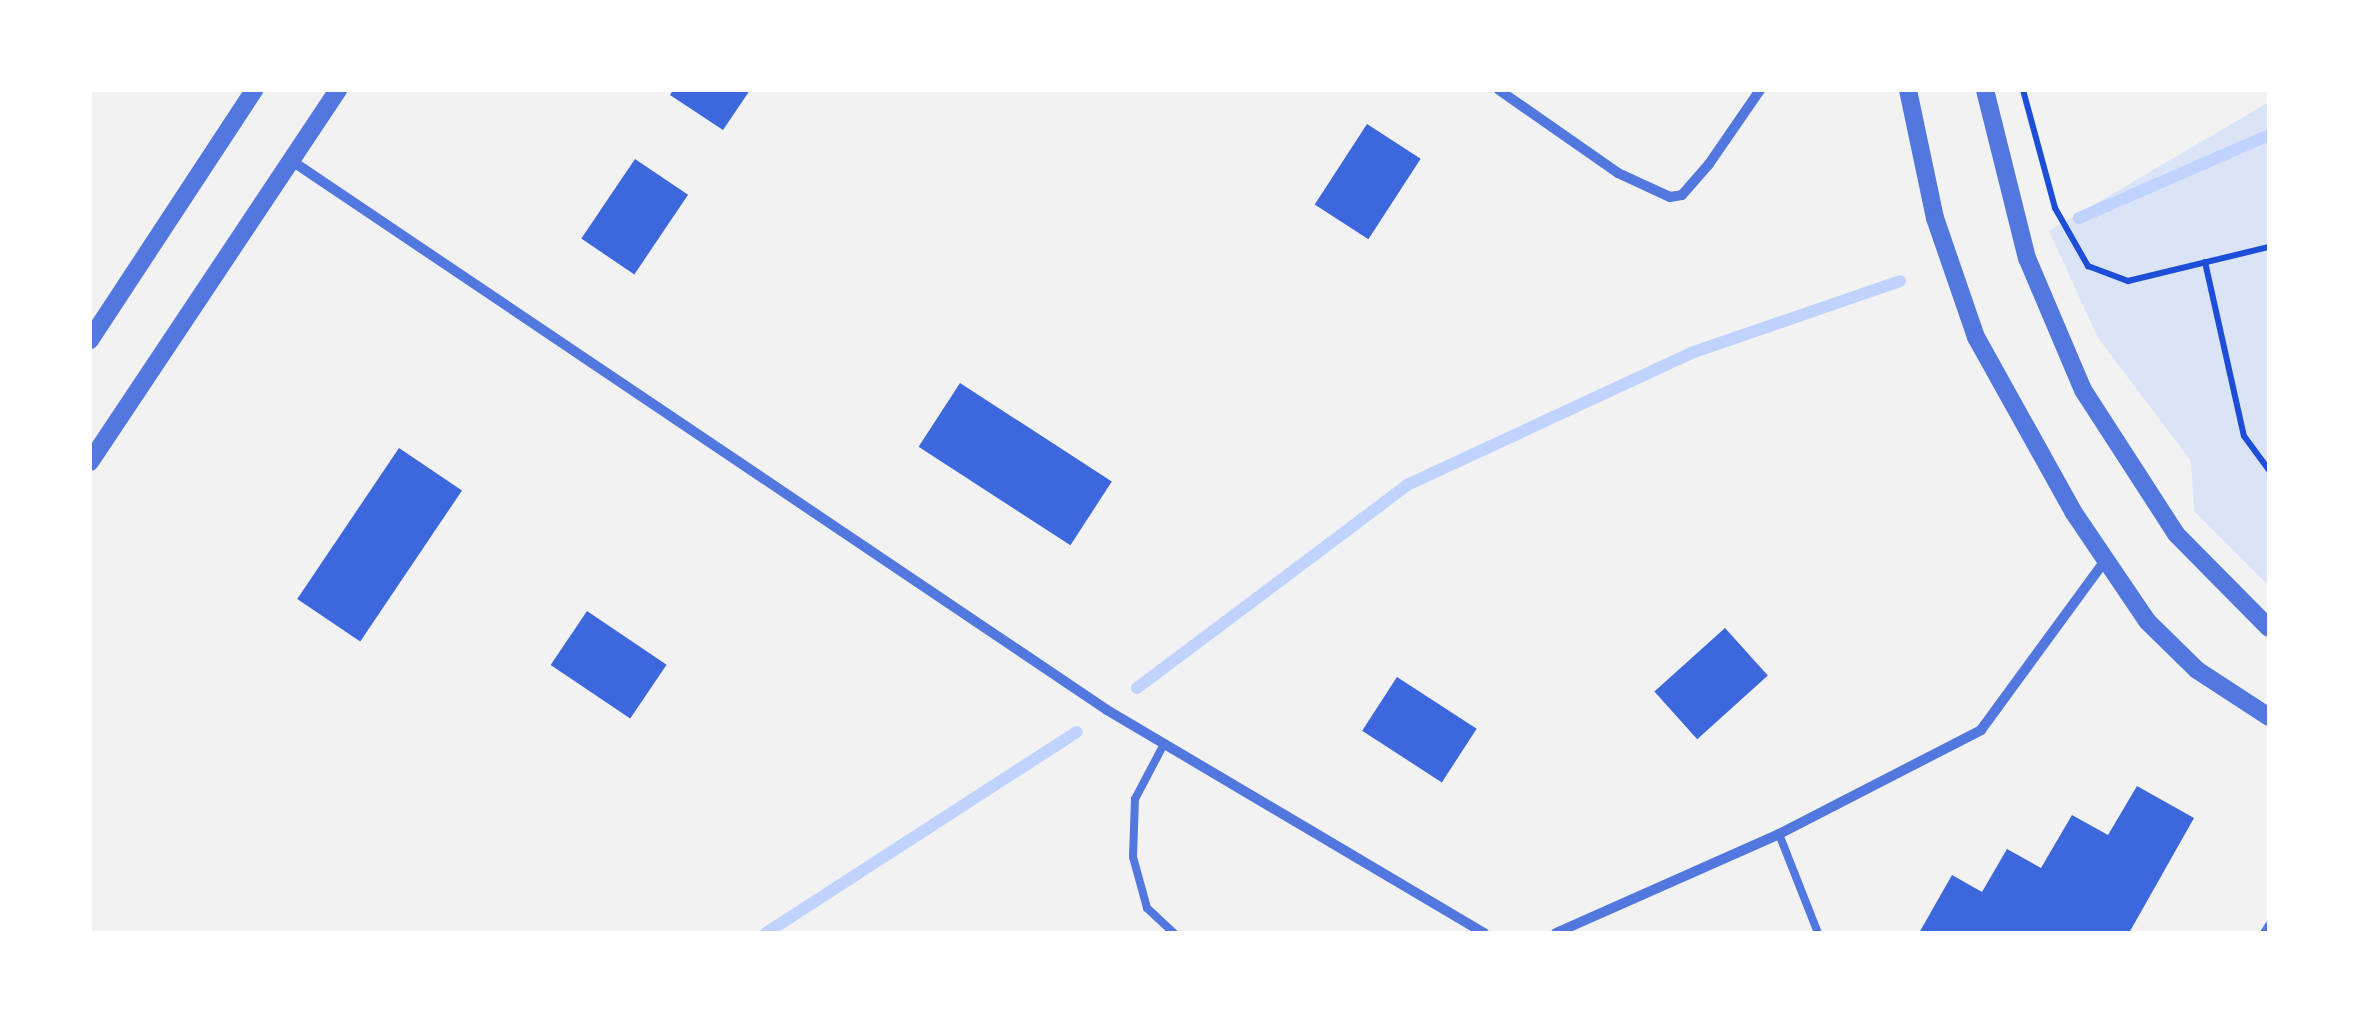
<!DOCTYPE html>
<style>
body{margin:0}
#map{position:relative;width:2359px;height:1023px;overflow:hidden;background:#f2f2f2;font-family:Signika,sans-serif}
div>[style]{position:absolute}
.green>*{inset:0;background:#dbe4f7}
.stream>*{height:12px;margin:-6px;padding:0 6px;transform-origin:6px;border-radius:6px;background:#bfd3fe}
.building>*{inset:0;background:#3d67dc;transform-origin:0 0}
.path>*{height:6px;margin:-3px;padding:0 3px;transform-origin:3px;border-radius:3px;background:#1d4ed8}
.service>*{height:8px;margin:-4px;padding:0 4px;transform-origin:4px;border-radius:4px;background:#5277de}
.minor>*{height:10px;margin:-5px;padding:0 5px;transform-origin:5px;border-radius:5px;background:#5277de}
.tertiary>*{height:18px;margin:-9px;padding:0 9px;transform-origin:9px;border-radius:9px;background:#5277de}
span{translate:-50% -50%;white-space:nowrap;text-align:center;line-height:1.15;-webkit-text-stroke:8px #fff;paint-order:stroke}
.frame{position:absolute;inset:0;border:92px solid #fff;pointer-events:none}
</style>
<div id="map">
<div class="green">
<div style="clip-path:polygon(2269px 102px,2269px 586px,2194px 511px,2191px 461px,2098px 338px,2049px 231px)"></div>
</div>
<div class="stream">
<div style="left:2079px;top:218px;width:207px;rotate:-23.6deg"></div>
<div style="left:1137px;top:688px;width:338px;rotate:-36.9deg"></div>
<div style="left:1407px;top:485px;width:313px;rotate:-24.9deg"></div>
<div style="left:1691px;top:353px;width:221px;rotate:-19deg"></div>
<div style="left:766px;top:933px;width:370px;rotate:-32.9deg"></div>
</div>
<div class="building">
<div style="clip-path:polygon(673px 90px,750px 90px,723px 130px,670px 95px)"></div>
<div style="left:1367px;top:124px;width:64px;height:96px;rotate:33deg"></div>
<div style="left:635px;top:159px;width:64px;height:96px;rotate:34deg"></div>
<div style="left:960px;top:383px;width:181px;height:76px;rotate:33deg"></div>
<div style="left:399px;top:448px;width:76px;height:182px;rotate:34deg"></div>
<div style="left:587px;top:611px;width:96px;height:65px;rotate:34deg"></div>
<div style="left:1725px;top:628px;width:64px;height:95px;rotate:48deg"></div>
<div style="left:1397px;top:677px;width:95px;height:64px;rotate:33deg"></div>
<div style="clip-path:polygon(2137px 786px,2194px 818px,2129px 933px,1919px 933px,1952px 875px,1982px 892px,2007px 849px,2041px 868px,2072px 815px,2108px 835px)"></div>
</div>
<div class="path">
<div style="left:2023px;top:90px;width:122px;rotate:74.8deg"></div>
<div style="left:2055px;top:208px;width:67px;rotate:60.4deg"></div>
<div style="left:2088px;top:266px;width:43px;rotate:20.6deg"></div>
<div style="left:2128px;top:281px;width:145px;rotate:-13.6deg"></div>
<div style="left:2205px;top:262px;width:178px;rotate:77.4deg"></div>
<div style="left:2244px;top:436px;width:42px;rotate:53.7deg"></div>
</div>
<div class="service">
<div style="left:1164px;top:744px;width:62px;rotate:117.8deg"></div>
<div style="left:1135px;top:799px;width:58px;rotate:92deg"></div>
<div style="left:1133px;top:857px;width:53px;rotate:74.6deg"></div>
<div style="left:1147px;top:908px;width:37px;rotate:43deg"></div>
<div style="left:1779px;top:834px;width:106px;rotate:68.5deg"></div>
<div style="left:2264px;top:933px;width:9px;rotate:-58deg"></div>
</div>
<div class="minor">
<div style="left:1499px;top:90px;width:145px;rotate:34.9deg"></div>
<div style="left:1618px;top:173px;width:57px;rotate:24.8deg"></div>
<div style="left:1670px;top:197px;width:12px;rotate:-9deg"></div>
<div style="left:1682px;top:195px;width:41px;rotate:-48.9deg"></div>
<div style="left:1709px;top:164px;width:90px;rotate:-55.4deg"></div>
<div style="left:292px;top:161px;width:983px;rotate:33.96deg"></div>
<div style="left:1107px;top:710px;width:438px;rotate:30.6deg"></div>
<div style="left:1556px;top:933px;width:244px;rotate:-23.9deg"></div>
<div style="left:1779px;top:834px;width:227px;rotate:-27.2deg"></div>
<div style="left:1981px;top:730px;width:208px;rotate:-53.8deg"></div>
</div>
<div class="tertiary">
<div style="left:1908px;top:90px;width:131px;rotate:78.1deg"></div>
<div style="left:1935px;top:218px;width:126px;rotate:71deg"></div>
<div style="left:1976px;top:337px;width:201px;rotate:60.9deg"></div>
<div style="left:2074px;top:513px;width:130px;rotate:55.9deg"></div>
<div style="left:2147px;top:621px;width:70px;rotate:44.4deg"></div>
<div style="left:2197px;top:670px;width:86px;rotate:33.1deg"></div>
<div style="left:1985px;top:90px;width:173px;rotate:76deg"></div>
<div style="left:2027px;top:258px;width:143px;rotate:67deg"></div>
<div style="left:2083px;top:390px;width:171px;rotate:57.1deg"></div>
<div style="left:2176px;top:534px;width:132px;rotate:45.3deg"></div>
<div style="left:90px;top:340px;width:299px;rotate:-56.7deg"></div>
<div style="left:90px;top:462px;width:447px;rotate:-56.3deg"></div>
</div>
<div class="frame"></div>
</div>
